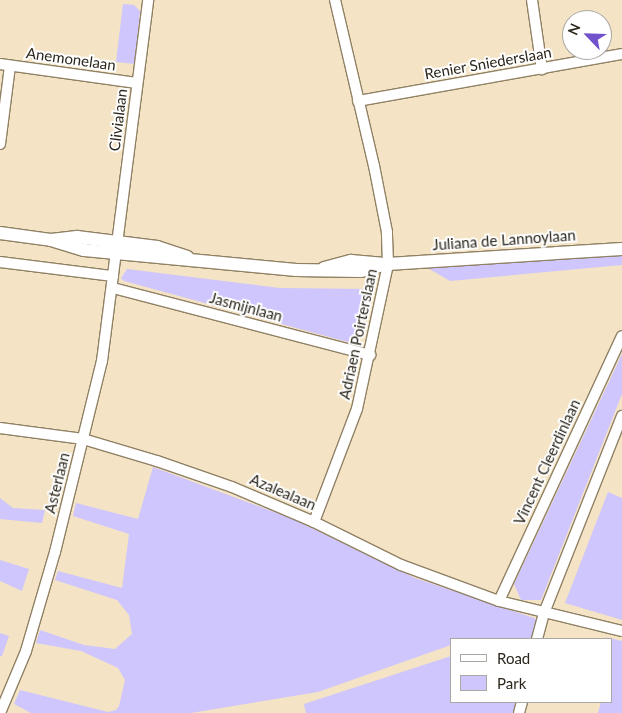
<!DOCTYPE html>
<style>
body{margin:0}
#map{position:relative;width:622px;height:713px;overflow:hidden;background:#f4e3c5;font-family:Lato,sans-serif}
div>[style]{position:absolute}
.green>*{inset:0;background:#cec6fd}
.roads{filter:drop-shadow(1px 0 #908165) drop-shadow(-1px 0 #908165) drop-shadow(0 1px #908165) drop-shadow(0 -1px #908165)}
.minor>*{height:10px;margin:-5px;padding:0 5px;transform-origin:5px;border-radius:5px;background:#fff}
.tertiary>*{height:12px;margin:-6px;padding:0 6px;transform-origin:6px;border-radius:6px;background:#fff}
span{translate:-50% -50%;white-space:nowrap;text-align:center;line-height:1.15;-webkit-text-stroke:4px #fff;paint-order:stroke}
.street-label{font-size:15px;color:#2c261b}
.legend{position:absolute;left:450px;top:638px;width:162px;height:65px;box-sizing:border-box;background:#fff;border:1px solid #aba8a4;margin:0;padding:6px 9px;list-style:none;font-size:15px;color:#2c261b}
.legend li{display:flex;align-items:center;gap:10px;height:25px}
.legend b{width:25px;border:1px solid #aba8a4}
.north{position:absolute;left:562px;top:10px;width:50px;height:50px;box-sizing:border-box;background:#fff;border:1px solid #aba8a4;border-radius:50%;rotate:294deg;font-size:14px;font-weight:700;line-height:20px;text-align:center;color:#2c261b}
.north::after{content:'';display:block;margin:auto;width:18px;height:22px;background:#7252cc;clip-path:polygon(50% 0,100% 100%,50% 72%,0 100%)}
</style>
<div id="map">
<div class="green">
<div style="clip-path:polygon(123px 4px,134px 5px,140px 11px,135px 64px,116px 62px)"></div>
<div style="clip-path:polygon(622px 254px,622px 265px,450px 281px,426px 267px)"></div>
<div style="clip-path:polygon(127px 269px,280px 288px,371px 289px,355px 344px,124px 281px,121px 278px)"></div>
<div style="clip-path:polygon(622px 354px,622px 394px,541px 600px,521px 600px,514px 584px)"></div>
<div style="clip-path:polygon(153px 467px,293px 519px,415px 578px,534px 618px,538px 621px,534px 639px,451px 639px,451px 645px,318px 692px,191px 713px,31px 713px,14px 704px,20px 690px,108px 712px,116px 710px,119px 706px,125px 680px,118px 668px,81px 651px,36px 643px,40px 630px,84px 645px,115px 649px,132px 634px,129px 615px,117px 600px,55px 580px,58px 571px,122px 588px,129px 534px,73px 516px,76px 503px,138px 519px)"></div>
<div style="clip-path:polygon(608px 492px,622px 498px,622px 620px,565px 603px)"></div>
<div style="clip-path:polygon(0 498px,13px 508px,45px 510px,42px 523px,0 519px)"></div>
<div style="clip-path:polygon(0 560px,29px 569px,22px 591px,0 581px)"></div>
<div style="clip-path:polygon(0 633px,9px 636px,2px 656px,0 656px)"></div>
<div style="clip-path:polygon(606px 637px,622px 641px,622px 713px,598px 713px,601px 702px,611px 702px,611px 639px)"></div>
<div style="clip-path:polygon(451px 656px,451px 702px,517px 702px,514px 713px,306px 713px,304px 704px)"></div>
</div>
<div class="roads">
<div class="minor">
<div style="left:532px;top:0;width:70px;rotate:81.8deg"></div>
<div style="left:0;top:64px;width:138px;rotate:7.9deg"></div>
<div style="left:358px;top:101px;width:268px;rotate:-10.1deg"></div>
<div style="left:0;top:144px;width:79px;rotate:-82.7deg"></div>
<div style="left:0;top:262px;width:114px;rotate:7.1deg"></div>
<div style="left:113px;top:288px;width:266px;rotate:14.6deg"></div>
<div style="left:0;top:428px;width:84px;rotate:7.5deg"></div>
<div style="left:83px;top:439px;width:77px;rotate:16.6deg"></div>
<div style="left:157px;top:461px;width:79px;rotate:19.1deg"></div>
<div style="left:232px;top:487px;width:89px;rotate:23.1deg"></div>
<div style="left:314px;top:522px;width:97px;rotate:26.3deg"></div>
<div style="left:401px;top:565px;width:104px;rotate:20.2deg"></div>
<div style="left:499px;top:601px;width:127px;rotate:13.7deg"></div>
<div style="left:314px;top:522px;width:121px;rotate:-69.2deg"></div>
<div style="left:357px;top:409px;width:148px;rotate:-77.9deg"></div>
<div style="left:388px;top:264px;width:32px;rotate:-92deg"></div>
<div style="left:387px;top:232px;width:67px;rotate:-101.1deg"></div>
<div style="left:374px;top:166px;width:171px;rotate:-103.2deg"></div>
<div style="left:499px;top:601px;width:292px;rotate:-65.1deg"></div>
<div style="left:537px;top:639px;width:27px;rotate:-75deg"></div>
<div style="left:544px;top:613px;width:212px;rotate:-68.4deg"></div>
<div style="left:0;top:713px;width:67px;rotate:-67.2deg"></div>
<div style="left:26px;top:651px;width:103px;rotate:-73.7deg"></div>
<div style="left:55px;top:552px;width:197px;rotate:-76.2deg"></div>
<div style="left:102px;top:361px;width:364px;rotate:-82.7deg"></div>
<div style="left:519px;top:713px;width:11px;rotate:-75deg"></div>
</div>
<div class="tertiary">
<div style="left:0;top:233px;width:51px;rotate:7.8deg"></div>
<div style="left:51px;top:240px;width:26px;rotate:-7deg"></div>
<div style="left:77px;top:237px;width:81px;rotate:7.1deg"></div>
<div style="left:157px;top:247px;width:32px;rotate:18deg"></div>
<div style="left:51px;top:240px;width:34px;rotate:17deg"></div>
<div style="left:84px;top:250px;width:213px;rotate:5.4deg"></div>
<div style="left:296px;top:270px;width:65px;rotate:0.9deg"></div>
<div style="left:361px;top:271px;width:28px;rotate:-15deg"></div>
<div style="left:324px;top:268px;width:28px;rotate:-15deg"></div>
<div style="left:351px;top:261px;width:37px;rotate:5deg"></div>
<div style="left:388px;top:264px;width:234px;rotate:-3.7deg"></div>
</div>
</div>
<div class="street-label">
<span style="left:71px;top:59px;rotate:8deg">Anemonelaan</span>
<span style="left:488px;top:63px;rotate:-10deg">Renier Sniederslaan</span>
<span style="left:118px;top:120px;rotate:-83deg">Clivialaan</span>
<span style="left:504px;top:240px;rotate:-4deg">Juliana de Lannoylaan</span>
<span style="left:246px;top:307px;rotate:15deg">Jasmijnlaan</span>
<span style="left:358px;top:334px;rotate:-78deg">Adriaen Poirterslaan</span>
<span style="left:547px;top:462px;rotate:-65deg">Vincent Cleerdinlaan</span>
<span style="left:57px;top:483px;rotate:-76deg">Asterlaan</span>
<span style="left:283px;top:492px;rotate:23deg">Azalealaan</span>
</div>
<ul class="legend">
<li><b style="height:6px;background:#fff"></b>Road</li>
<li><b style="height:14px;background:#cec6fd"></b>Park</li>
</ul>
<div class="north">N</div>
</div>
